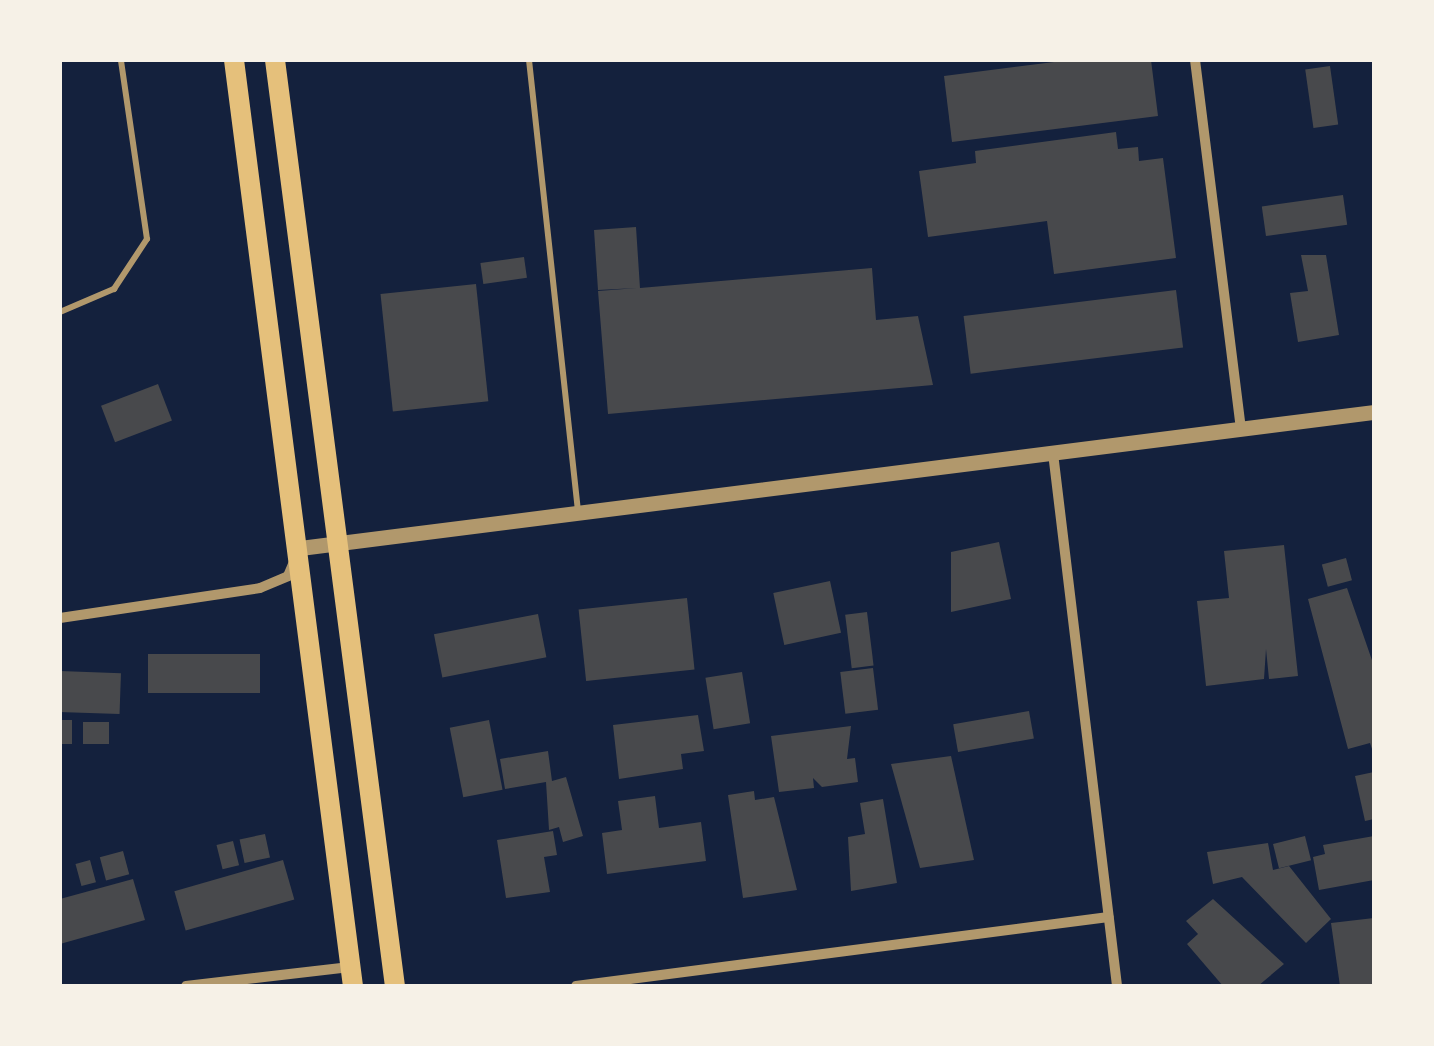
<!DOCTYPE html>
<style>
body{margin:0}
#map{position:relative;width:1434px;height:1046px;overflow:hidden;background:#14213d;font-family:Spectral,serif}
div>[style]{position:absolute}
.building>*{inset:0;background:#48494c;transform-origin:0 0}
.service>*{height:6px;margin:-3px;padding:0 3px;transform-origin:3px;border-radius:3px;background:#b1986c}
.minor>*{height:10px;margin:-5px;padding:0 5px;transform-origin:5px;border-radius:5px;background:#b1986c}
.tertiary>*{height:15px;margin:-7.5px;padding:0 7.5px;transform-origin:7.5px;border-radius:7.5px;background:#b1986c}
.primary>*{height:20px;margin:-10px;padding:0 10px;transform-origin:10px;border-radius:10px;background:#e5c07b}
span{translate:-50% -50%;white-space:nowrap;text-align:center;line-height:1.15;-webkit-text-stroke:10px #f6f1e7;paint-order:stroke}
.frame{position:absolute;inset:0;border:62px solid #f6f1e7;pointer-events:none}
</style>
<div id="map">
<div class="building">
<div style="clip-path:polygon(1070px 60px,1151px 60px,1158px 116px,952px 142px,944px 76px)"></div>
<div style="left:1330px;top:66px;width:59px;height:25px;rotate:82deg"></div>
<div style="clip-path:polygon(1116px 132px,1118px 149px,1138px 147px,1139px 161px,1163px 158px,1176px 258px,1054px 274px,1047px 221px,928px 237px,919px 171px,976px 163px,975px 151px)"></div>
<div style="left:1343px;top:195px;width:30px;height:82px;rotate:82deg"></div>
<div style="clip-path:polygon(636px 227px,640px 288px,872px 268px,876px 320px,918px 316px,933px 385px,608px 414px,598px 291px,637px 288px,598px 290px,594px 230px)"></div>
<div style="clip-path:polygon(1301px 255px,1326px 255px,1339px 335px,1298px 342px,1290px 293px,1308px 291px)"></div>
<div style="left:524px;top:257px;width:21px;height:44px;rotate:82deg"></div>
<div style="left:476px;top:284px;width:118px;height:96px;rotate:84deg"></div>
<div style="left:1176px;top:290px;width:58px;height:214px;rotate:83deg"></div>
<div style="left:158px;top:384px;width:39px;height:61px;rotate:69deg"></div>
<div style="clip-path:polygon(999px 542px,1011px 599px,951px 612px,951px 552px)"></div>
<div style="clip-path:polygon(1284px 545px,1298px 676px,1269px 679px,1266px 649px,1264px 679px,1206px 686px,1197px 601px,1229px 598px,1224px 551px)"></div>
<div style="left:1346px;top:558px;width:23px;height:25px;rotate:75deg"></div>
<div style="left:830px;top:581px;width:53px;height:58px;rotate:78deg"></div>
<div style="clip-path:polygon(1347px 588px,1374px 666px,1374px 755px,1370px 743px,1348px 749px,1308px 599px)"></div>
<div style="left:687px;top:598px;width:72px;height:109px;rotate:84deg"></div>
<div style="left:867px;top:612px;width:54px;height:22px;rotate:83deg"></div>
<div style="left:538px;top:614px;width:44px;height:106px;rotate:79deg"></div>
<div style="left:260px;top:654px;width:39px;height:112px;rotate:90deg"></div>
<div style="left:873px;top:668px;width:42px;height:33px;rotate:83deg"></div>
<div style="left:60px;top:671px;width:61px;height:41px;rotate:2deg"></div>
<div style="left:742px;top:672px;width:52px;height:37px;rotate:81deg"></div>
<div style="left:1029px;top:711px;width:28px;height:77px;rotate:80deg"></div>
<div style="clip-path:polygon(698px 715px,704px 751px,681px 754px,683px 769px,619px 779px,613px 725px)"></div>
<div style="left:60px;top:720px;width:12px;height:24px"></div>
<div style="left:489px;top:720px;width:71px;height:40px;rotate:79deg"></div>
<div style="left:83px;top:722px;width:26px;height:22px"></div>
<div style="clip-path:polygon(851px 726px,847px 759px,855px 758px,858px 782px,822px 787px,813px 778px,814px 788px,779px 792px,771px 736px)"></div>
<div style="clip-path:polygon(548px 751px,552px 781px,566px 777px,583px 836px,563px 842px,559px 827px,549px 830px,546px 782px,505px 789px,500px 759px)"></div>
<div style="clip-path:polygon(951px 756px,974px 860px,920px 868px,891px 764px)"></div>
<div style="clip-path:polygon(1374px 772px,1374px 819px,1365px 821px,1355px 776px)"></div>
<div style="clip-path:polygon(754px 791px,755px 800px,774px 797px,797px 890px,743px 898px,728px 795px)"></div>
<div style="clip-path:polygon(655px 796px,659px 828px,701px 822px,706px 861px,607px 874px,602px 833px,622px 830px,618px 801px)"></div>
<div style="clip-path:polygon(883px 799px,897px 883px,851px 891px,848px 837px,865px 834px,860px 803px)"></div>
<div style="clip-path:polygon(553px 831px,557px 855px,544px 857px,550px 892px,506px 898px,497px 840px)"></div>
<div style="left:265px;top:834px;width:24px;height:26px;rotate:78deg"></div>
<div style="left:1305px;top:836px;width:25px;height:33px;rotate:76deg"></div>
<div style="clip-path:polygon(1374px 836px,1374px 880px,1319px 890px,1313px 857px,1325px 854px,1323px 845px)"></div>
<div style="left:233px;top:841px;width:25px;height:17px;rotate:76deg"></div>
<div style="clip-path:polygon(1268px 843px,1273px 870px,1289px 866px,1331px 919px,1306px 943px,1242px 877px,1213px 884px,1207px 852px)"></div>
<div style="left:123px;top:851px;width:24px;height:24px;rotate:75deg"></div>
<div style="left:90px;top:860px;width:23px;height:15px;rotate:75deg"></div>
<div style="left:283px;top:860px;width:41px;height:113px;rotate:74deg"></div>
<div style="clip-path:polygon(133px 879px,145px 920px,60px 944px,60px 899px)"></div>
<div style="clip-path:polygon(1213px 899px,1284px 964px,1258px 986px,1223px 986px,1187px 944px,1198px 934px,1186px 921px)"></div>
<div style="clip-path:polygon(1374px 918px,1374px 986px,1340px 986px,1331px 923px)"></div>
</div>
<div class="service">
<div style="left:529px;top:60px;width:454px;rotate:83.8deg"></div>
<div style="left:60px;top:312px;width:59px;rotate:-23.1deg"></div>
<div style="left:114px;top:289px;width:60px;rotate:-56.6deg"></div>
<div style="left:147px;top:239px;width:181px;rotate:-98.3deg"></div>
</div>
<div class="minor">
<div style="left:1195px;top:60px;width:372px;rotate:82.9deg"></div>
<div style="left:1053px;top:453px;width:537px;rotate:83.15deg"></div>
<div style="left:60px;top:618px;width:202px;rotate:-8.5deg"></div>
<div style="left:260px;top:588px;width:30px;rotate:-23deg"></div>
<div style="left:288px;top:576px;width:15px;rotate:-67deg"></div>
<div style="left:186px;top:986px;width:165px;rotate:-6.6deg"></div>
<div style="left:576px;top:986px;width:537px;rotate:-7.38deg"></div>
</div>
<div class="tertiary">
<div style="left:300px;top:548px;width:1083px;rotate:-7.22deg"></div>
</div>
<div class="primary">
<div style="left:234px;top:60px;width:934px;rotate:82.68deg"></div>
<div style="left:275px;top:60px;width:934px;rotate:82.62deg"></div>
</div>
<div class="frame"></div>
</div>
